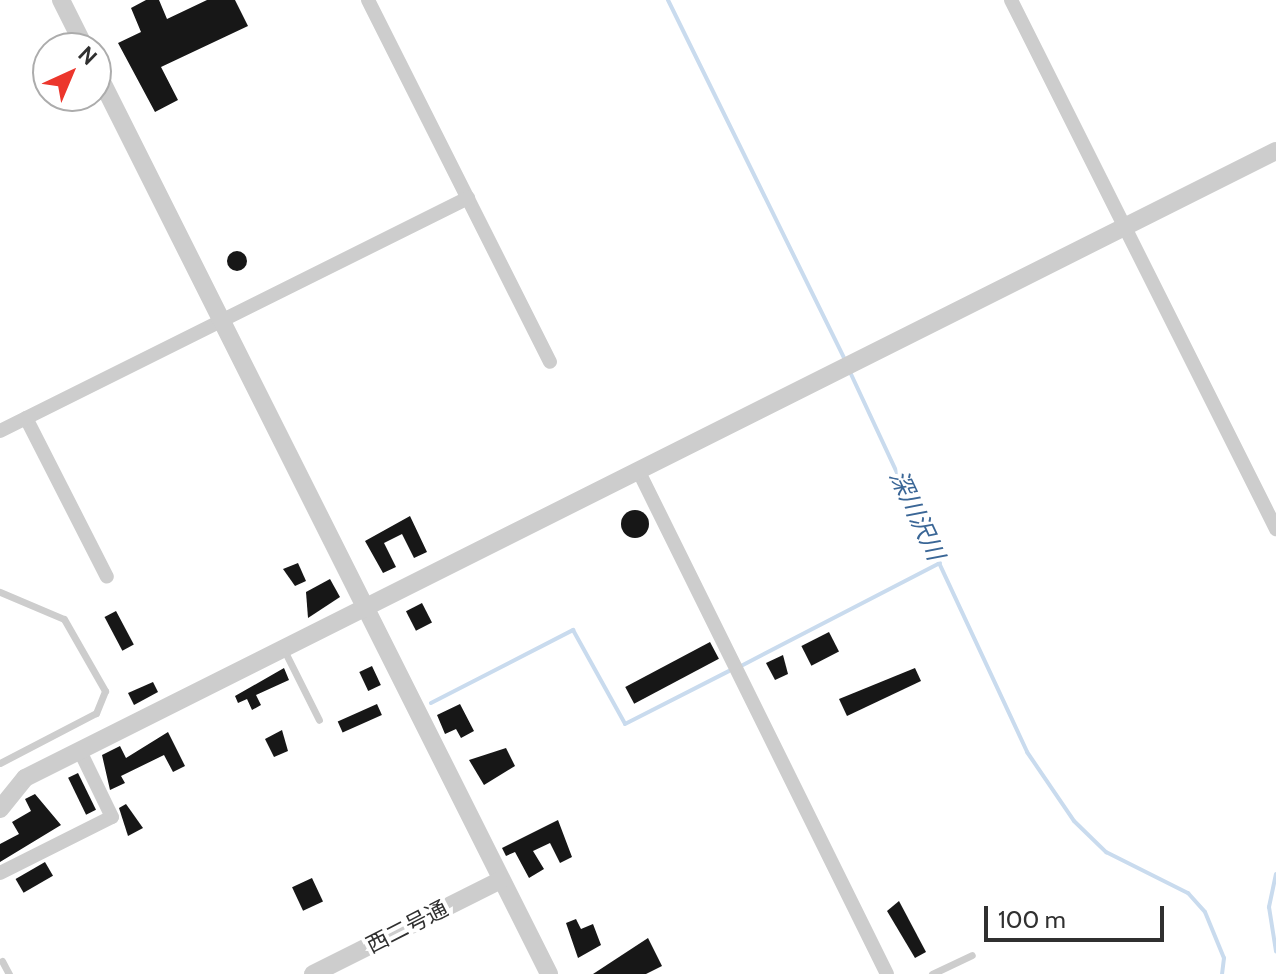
<!DOCTYPE html>
<meta charset="utf-8">
<style>
body{margin:0}
#map{position:relative;width:1276px;height:974px;overflow:hidden;background:#fff;font-family:Cabin,"Noto Sans JP",sans-serif}
div>[style]{position:absolute}
.stream>*{height:4px;margin:-2px;padding:0 2px;transform-origin:2px;border-radius:2px;background:#c9dbee}
.building>*{inset:0;background:#171717;transform-origin:0 0}
.round{border-radius:50%}
.service>*{height:7px;margin:-3.5px;padding:0 3.5px;transform-origin:3.5px;border-radius:3.5px;background:#cdcdcd}
.minor>*{height:14px;margin:-7px;padding:0 7px;transform-origin:7px;border-radius:7px;background:#cdcdcd}
.tertiary>*{height:18px;margin:-9px;padding:0 9px;transform-origin:9px;border-radius:9px;background:#cdcdcd}
span{translate:-50% -50%;white-space:nowrap;text-align:center;line-height:1.15;-webkit-text-stroke:8px #fff;paint-order:stroke}
.street-label{font-size:22px;color:#303030}
.water-label{font-size:24px;color:#3a6696;font-style:italic}
.north{position:absolute;left:32px;top:32px;width:80px;height:80px;box-sizing:border-box;background:#fff;border:2px solid #acacac;border-radius:50%;rotate:44deg;font-size:22px;font-weight:700;line-height:32px;text-align:center;color:#303030}
.north::after{content:'';display:block;margin:auto;width:28px;height:36px;background:#ec362c;clip-path:polygon(50% 0,100% 100%,50% 72%,0 100%)}
.scale{position:absolute;left:984px;top:906px;width:180px;height:36px;box-sizing:border-box;border:4px solid #303030;border-top:0;padding-left:10px;font-size:24px;line-height:28px;white-space:nowrap;color:#303030;-webkit-text-stroke:6px #fff;paint-order:stroke}
</style>
<div id="map">
<div class="stream">
<div style="left:668px;top:0;width:401px;rotate:63.8deg"></div>
<div style="left:850px;top:372px;width:419px;rotate:65deg"></div>
<div style="left:1027px;top:752px;width:83px;rotate:55.7deg"></div>
<div style="left:1074px;top:821px;width:45px;rotate:44.1deg"></div>
<div style="left:1106px;top:852px;width:92px;rotate:26.6deg"></div>
<div style="left:1188px;top:893px;width:25px;rotate:48deg"></div>
<div style="left:1205px;top:912px;width:50px;rotate:67.6deg"></div>
<div style="left:1224px;top:958px;width:16px;rotate:97deg"></div>
<div style="left:741px;top:666px;width:224px;rotate:-27.4deg"></div>
<div style="left:431px;top:703px;width:160px;rotate:-27.2deg"></div>
<div style="left:573px;top:630px;width:107px;rotate:61deg"></div>
<div style="left:625px;top:724px;width:117px;rotate:-27deg"></div>
<div style="left:1276px;top:874px;width:34px;rotate:102deg"></div>
<div style="left:1269px;top:907px;width:45px;rotate:81deg"></div>
</div>
<div class="building">
<div style="clip-path:polygon(146px 0,159px 0,167px 19px,207px 0,235px 0,248px 26px,161px 67px,178px 100px,155px 112px,118px 43px,141px 32px,131px 8px)"></div>
<div class="round" style="left:227px;top:251px;width:20px;height:20px"></div>
<div class="round" style="left:621px;top:510px;width:28px;height:28px"></div>
<div style="clip-path:polygon(410px 516px,427px 552px,414px 558px,402px 534px,384px 543px,396px 567px,383px 573px,365px 541px)"></div>
<div style="clip-path:polygon(298px 563px,306px 581px,295px 586px,283px 569px)"></div>
<div style="clip-path:polygon(330px 579px,340px 597px,308px 618px,306px 592px)"></div>
<div style="left:422px;top:603px;width:22px;height:18px;rotate:63deg"></div>
<div style="left:116px;top:611px;width:38px;height:13px;rotate:62deg"></div>
<div style="left:829px;top:632px;width:22px;height:31px;rotate:63deg"></div>
<div style="left:710px;top:642px;width:19px;height:96px;rotate:62deg"></div>
<div style="clip-path:polygon(783px 655px,788px 674px,775px 680px,766px 663px)"></div>
<div style="left:372px;top:666px;width:21px;height:14px;rotate:65deg"></div>
<div style="clip-path:polygon(284px 668px,289px 680px,256px 695px,261px 705px,252px 710px,247px 699px,238px 703px,235px 696px)"></div>
<div style="clip-path:polygon(915px 668px,921px 681px,847px 716px,839px 699px)"></div>
<div style="clip-path:polygon(153px 682px,158px 692px,134px 705px,128px 693px)"></div>
<div style="left:377px;top:704px;width:12px;height:43px;rotate:66deg"></div>
<div style="clip-path:polygon(460px 704px,474px 731px,461px 738px,456px 729px,445px 734px,437px 715px)"></div>
<div style="clip-path:polygon(282px 730px,288px 751px,274px 757px,265px 739px)"></div>
<div style="clip-path:polygon(168px 732px,185px 766px,173px 772px,164px 755px,121px 776px,125px 783px,110px 790px,102px 755px,120px 746px,126px 758px)"></div>
<div style="clip-path:polygon(506px 748px,515px 766px,484px 785px,469px 760px)"></div>
<div style="left:78px;top:773px;width:41px;height:11px;rotate:64deg"></div>
<div style="clip-path:polygon(35px 794px,61px 825px,0 862px,0 844px,19px 834px,12px 822px,31px 811px,25px 799px)"></div>
<div style="clip-path:polygon(126px 804px,143px 828px,128px 836px,119px 808px)"></div>
<div style="clip-path:polygon(558px 820px,572px 857px,560px 863px,550px 843px,533px 851px,544px 869px,529px 878px,515px 852px,506px 856px,502px 848px)"></div>
<div style="left:45px;top:862px;width:16px;height:34px;rotate:60deg"></div>
<div style="left:312px;top:878px;width:26px;height:22px;rotate:65deg"></div>
<div style="clip-path:polygon(899px 901px,926px 952px,915px 958px,887px 911px)"></div>
<div style="clip-path:polygon(576px 919px,581px 929px,593px 924px,601px 945px,578px 958px,566px 923px)"></div>
<div style="clip-path:polygon(648px 938px,662px 966px,646px 974px,593px 974px)"></div>
</div>
<div class="service">
<div style="left:0;top:592px;width:69px;rotate:22.9deg"></div>
<div style="left:64px;top:619px;width:83px;rotate:60.3deg"></div>
<div style="left:105px;top:691px;width:24px;rotate:112deg"></div>
<div style="left:96px;top:713px;width:108px;rotate:152.5deg"></div>
<div style="left:284px;top:650px;width:78px;rotate:63.4deg"></div>
<div style="left:2px;top:961px;width:15px;rotate:62deg"></div>
<div style="left:932px;top:974px;width:44px;rotate:-25.4deg"></div>
</div>
<div class="minor">
<div style="left:368px;top:0;width:405px;rotate:63.3deg"></div>
<div style="left:1011px;top:0;width:592px;rotate:63.39deg"></div>
<div style="left:26px;top:418px;width:178px;rotate:63deg"></div>
<div style="left:0;top:431px;width:523px;rotate:-26.47deg"></div>
<div style="left:638px;top:470px;width:562px;rotate:63.71deg"></div>
<div style="left:0;top:873px;width:125px;rotate:-26.6deg"></div>
<div style="left:112px;top:817px;width:73px;rotate:-115.9deg"></div>
</div>
<div class="tertiary">
<div style="left:61px;top:0;width:54px;rotate:63.4deg"></div>
<div style="left:96px;top:70px;width:1011px;rotate:63.38deg"></div>
<div style="left:0;top:809px;width:40px;rotate:-51deg"></div>
<div style="left:25px;top:778px;width:1399px;rotate:-26.62deg"></div>
<div style="left:313px;top:974px;width:210px;rotate:-26.6deg"></div>
</div>
<div class="street-label">
<span style="left:407px;top:927px;rotate:-27deg">西二号通</span>
</div>
<div class="water-label">
<span style="left:917px;top:515px;rotate:65deg">深川沢川</span>
</div>
<div class="north">N</div>
<div class="scale">100 m</div>
</div>
